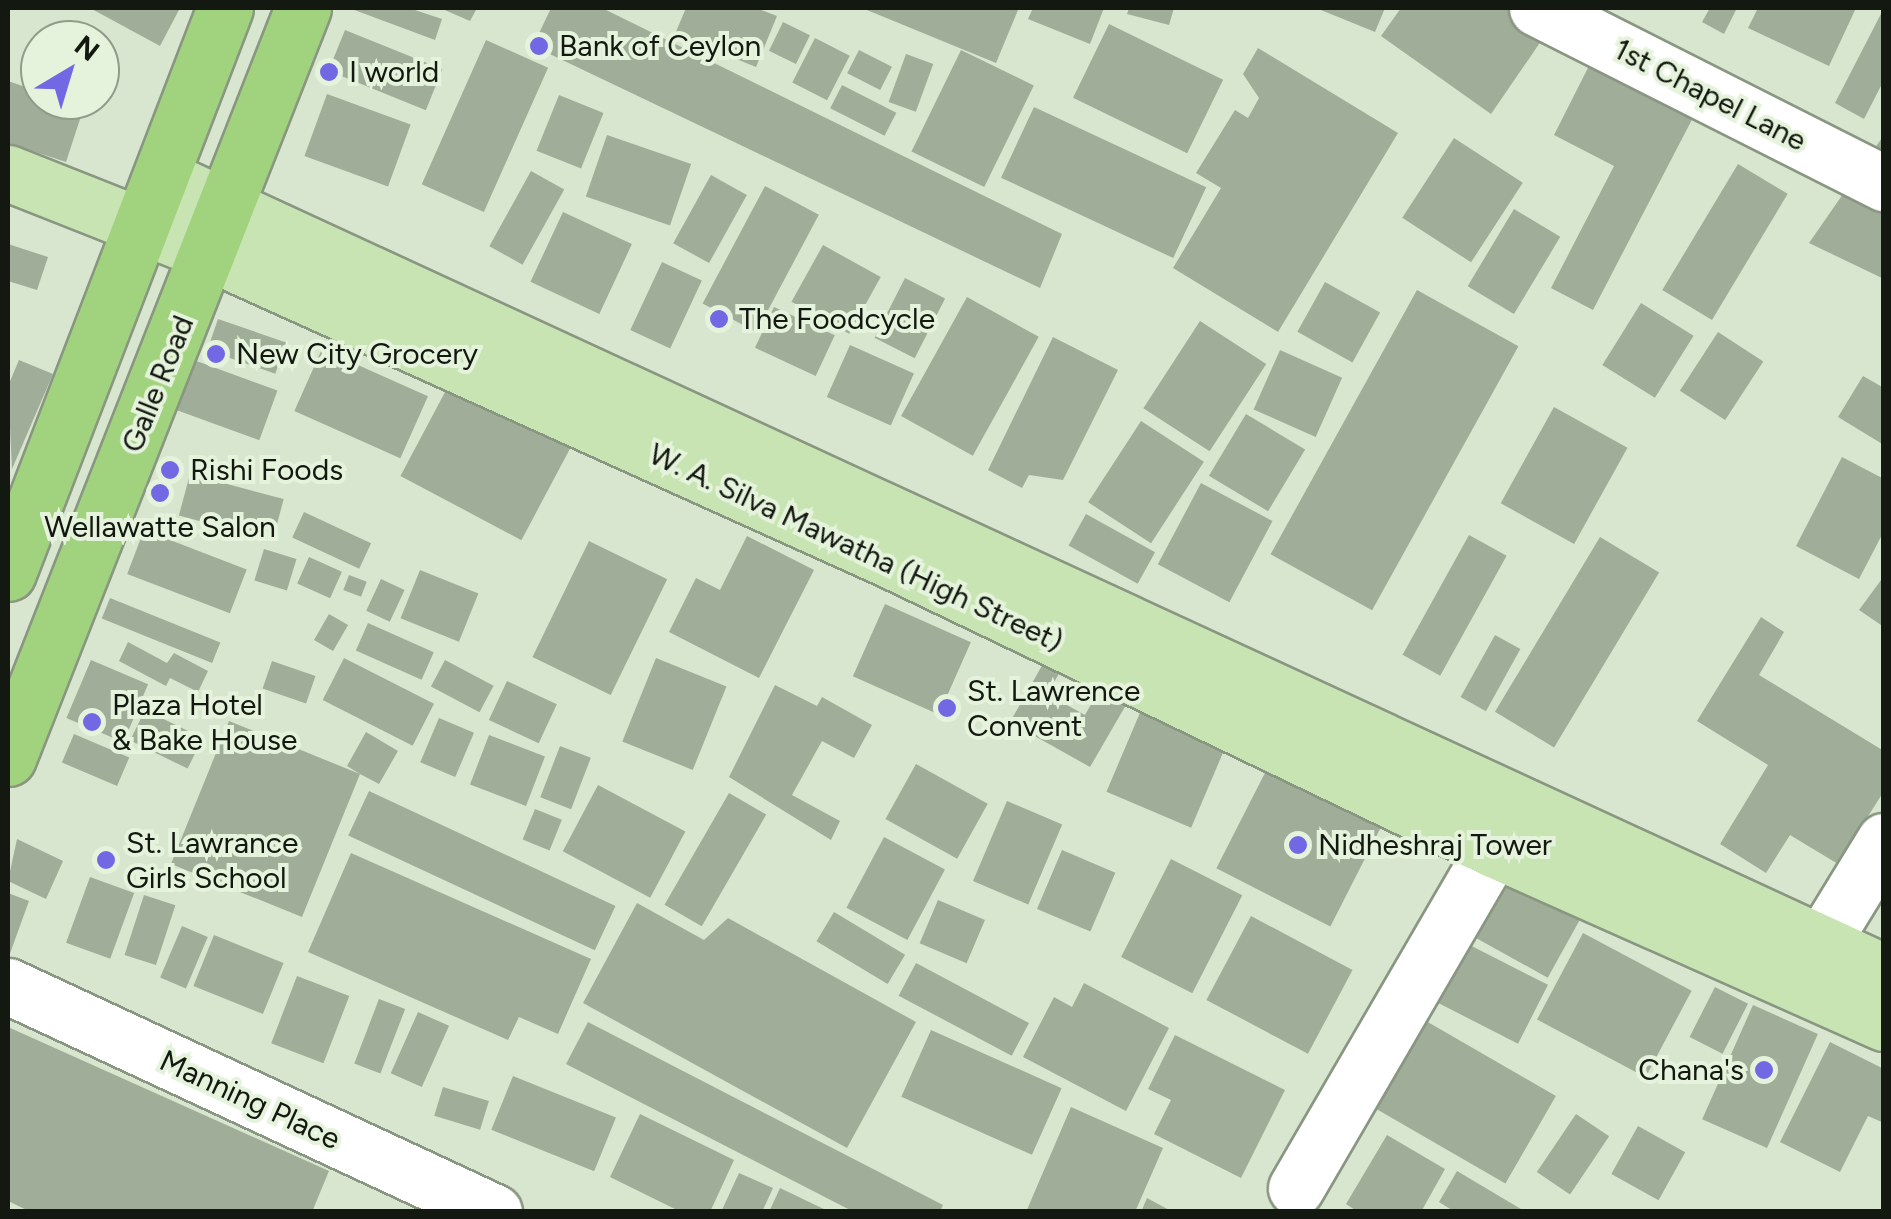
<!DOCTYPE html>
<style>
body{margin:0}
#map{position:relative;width:1891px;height:1219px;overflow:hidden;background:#d8e6cf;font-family:Figtree,sans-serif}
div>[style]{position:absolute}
.building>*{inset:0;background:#a0ad98;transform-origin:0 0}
.roads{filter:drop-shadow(2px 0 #899681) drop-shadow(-2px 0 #899681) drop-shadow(0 2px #899681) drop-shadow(0 -2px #899681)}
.minor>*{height:55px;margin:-27.5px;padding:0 27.5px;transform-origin:27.5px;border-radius:27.5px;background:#fff}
.major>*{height:55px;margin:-27.5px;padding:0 27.5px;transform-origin:27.5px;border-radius:27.5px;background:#c7e4b2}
.highway>*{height:55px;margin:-27.5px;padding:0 27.5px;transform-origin:27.5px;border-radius:27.5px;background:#a1d27e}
.dots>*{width:28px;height:28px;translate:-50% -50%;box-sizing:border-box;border:5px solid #e5f3dc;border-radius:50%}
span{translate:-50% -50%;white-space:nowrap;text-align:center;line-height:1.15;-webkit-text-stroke:8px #e5f3dc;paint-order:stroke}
.poi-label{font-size:30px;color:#131810}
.left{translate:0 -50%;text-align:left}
.right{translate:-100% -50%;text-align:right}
.street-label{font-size:30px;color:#131810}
.frame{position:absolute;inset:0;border:10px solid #131810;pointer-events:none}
.north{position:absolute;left:20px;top:20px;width:100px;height:100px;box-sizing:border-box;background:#e5f3dc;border:2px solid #919b8a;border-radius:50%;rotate:38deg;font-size:28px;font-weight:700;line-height:40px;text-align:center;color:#131810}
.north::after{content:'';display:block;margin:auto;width:35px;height:45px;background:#7368e3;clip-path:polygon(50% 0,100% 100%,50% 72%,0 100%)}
</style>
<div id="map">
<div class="building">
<i style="clip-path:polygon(90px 8px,180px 8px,160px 46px)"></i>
<i style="clip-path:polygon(349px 8px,409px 8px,442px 19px,435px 40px)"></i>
<i style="clip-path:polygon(440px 8px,477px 8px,470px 21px)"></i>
<i style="clip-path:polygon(551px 8px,602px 8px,1062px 234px,1040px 288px,533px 46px)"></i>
<i style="clip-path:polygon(686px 8px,756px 8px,777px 16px,756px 67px,675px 34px)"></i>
<i style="clip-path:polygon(862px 8px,1013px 8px,1018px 10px,996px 63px)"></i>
<i style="clip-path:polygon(1033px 8px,1104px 8px,1090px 44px,1028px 19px)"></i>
<i style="clip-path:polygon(1129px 8px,1174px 8px,1169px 25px,1127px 14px)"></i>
<i style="clip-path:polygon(1316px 8px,1385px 8px,1375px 32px)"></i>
<i style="clip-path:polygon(1401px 8px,1514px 8px,1548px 31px,1491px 114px,1381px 36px)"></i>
<i style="clip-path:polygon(1710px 8px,1737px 8px,1724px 34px,1702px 22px)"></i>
<i style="clip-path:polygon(1758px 8px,1856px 8px,1829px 66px,1748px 28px)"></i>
<i style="clip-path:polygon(1884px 8px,1884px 80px,1864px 119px,1835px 103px)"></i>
<i style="left:783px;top:22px;width:30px;height:32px;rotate:26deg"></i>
<i style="left:1109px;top:24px;width:127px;height:82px;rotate:26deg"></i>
<i style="left:345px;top:30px;width:105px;height:44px;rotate:22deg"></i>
<i style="left:815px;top:38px;width:39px;height:50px;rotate:27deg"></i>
<i style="left:486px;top:40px;width:68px;height:158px;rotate:24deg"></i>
<i style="clip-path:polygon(1258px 48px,1398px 133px,1278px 332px,1173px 268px,1221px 188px,1196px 173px,1235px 110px,1248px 118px,1259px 98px,1243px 74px)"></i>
<i style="left:859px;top:50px;width:37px;height:26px;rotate:27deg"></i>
<i style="left:961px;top:50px;width:81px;height:113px;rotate:26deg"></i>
<i style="left:906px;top:54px;width:29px;height:51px;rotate:20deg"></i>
<i style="clip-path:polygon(1595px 54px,1698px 108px,1593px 310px,1551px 288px,1614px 166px,1554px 135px)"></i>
<i style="clip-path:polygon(8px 81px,40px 92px,40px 100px,84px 107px,66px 162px,8px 143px)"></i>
<i style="left:842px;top:85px;width:61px;height:26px;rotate:27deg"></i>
<i style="left:327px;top:94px;width:89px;height:66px;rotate:20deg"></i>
<i style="left:559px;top:95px;width:48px;height:60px;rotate:22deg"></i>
<i style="left:1034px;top:107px;width:190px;height:78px;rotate:25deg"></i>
<i style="left:607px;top:135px;width:89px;height:65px;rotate:19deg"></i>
<i style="clip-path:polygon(1884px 135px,1884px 279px,1809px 243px)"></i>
<i style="left:1454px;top:138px;width:82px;height:95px;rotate:33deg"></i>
<i style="left:1738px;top:164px;width:58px;height:147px;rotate:31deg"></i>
<i style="left:531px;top:171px;width:38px;height:86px;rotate:29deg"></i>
<i style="left:711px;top:175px;width:41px;height:78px;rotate:29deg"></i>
<i style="left:765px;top:186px;width:61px;height:133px;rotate:28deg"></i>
<i style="left:1514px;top:209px;width:54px;height:90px;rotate:31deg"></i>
<i style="left:563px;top:212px;width:76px;height:77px;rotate:25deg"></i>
<i style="clip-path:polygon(8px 244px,48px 257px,37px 290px,8px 281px)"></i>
<i style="left:823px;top:245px;width:66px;height:65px;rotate:29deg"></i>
<i style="left:662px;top:262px;width:44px;height:75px;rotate:25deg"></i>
<i style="left:905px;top:278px;width:45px;height:67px;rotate:27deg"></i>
<i style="left:1325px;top:282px;width:63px;height:57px;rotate:29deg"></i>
<i style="left:1417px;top:290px;width:116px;height:302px;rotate:29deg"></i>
<i style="left:967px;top:297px;width:82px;height:136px;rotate:29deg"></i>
<i style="left:1641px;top:303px;width:62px;height:73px;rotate:32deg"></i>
<i style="left:774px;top:307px;width:67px;height:45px;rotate:25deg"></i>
<i style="left:218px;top:319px;width:72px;height:33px;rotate:19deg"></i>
<i style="left:1200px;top:321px;width:79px;height:104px;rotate:33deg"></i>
<i style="left:1718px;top:332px;width:54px;height:70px;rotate:33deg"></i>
<i style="clip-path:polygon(1053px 337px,1118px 370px,1063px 480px,1029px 475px,1022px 488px,988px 470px)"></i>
<i style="left:850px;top:345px;width:70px;height:57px;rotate:24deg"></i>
<i style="left:322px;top:349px;width:116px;height:68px;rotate:24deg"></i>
<i style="left:1280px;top:350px;width:68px;height:65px;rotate:24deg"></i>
<i style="left:191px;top:359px;width:92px;height:53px;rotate:20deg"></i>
<i style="clip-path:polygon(19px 360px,53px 374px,12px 469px,8px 386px)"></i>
<i style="clip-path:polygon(1863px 376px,1884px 388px,1884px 445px,1838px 417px)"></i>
<i style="left:453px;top:377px;width:137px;height:112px;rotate:28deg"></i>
<i style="left:1554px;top:407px;width:84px;height:110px;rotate:29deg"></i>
<i style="left:1246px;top:414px;width:69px;height:72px;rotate:31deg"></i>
<i style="left:1141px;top:421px;width:75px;height:97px;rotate:33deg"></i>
<i style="clip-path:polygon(1842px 457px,1884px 479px,1884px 531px,1859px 579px,1796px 546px)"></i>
<i style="left:190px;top:474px;width:97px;height:43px;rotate:15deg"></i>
<i style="left:1201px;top:483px;width:81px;height:92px;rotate:28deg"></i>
<i style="left:304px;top:512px;width:74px;height:28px;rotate:25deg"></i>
<i style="left:1086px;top:514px;width:79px;height:36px;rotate:29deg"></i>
<i style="left:144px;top:530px;width:110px;height:47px;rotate:21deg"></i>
<i style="left:1469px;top:535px;width:43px;height:137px;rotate:29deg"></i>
<i style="clip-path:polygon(747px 536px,814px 570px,759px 678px,669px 632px,696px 578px,720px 590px)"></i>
<i style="left:1600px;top:537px;width:69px;height:204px;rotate:31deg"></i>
<i style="left:589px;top:541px;width:87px;height:129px;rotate:26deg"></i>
<i style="left:264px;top:549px;width:34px;height:33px;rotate:17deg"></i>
<i style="left:309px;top:557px;width:36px;height:29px;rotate:24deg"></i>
<i style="left:420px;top:570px;width:63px;height:52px;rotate:22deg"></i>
<i style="left:349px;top:575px;width:19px;height:16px;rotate:21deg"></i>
<i style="clip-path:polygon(1884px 576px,1884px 627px,1859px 610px)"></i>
<i style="left:381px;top:579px;width:26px;height:35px;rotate:25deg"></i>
<i style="left:110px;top:598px;width:119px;height:22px;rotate:22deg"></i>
<i style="left:885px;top:604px;width:94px;height:79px;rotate:24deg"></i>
<i style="left:329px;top:614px;width:22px;height:30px;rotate:30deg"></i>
<i style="clip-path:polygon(1761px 617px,1784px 632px,1759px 675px,1884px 751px,1884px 791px,1838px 864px,1790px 835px,1766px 873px,1720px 844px,1768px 765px,1697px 721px)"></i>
<i style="left:368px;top:623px;width:72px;height:30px;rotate:24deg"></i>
<i style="left:1495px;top:635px;width:29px;height:71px;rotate:29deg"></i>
<i style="clip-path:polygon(128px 642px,167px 663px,174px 653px,208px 671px,198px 692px,170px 678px,166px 686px,119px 661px)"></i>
<i style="left:344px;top:658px;width:101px;height:47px;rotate:27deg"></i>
<i style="left:656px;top:658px;width:76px;height:90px;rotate:22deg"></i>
<i style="left:91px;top:660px;width:62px;height:63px;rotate:23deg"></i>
<i style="left:445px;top:660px;width:55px;height:30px;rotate:28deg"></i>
<i style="left:272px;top:661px;width:46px;height:29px;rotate:19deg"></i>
<i style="clip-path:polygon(1044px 662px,1060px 672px,1047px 694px,1085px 715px,1099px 690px,1126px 705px,1090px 767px,1010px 722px)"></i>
<i style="left:507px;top:681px;width:55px;height:43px;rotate:25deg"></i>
<i style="clip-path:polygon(775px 685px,817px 706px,822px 697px,872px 725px,854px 758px,822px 741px,792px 795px,840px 821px,831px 840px,729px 777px)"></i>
<i style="left:1142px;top:708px;width:92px;height:91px;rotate:23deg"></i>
<i style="left:145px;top:710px;width:64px;height:34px;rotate:26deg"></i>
<i style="left:439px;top:718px;width:38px;height:48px;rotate:23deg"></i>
<i style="clip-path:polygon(229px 721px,360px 774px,347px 766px,366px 732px,398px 751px,379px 784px,360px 774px,302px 917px,171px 864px)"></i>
<i style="left:74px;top:734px;width:60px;height:31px;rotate:23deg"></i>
<i style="left:489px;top:735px;width:60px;height:53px;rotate:21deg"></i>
<i style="left:560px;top:746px;width:33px;height:55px;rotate:21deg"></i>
<i style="left:916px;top:764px;width:82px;height:63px;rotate:29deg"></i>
<i style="left:1269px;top:765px;width:128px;height:116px;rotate:27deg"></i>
<i style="left:598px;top:785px;width:99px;height:75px;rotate:28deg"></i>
<i style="left:369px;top:791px;width:272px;height:49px;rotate:25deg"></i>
<i style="left:729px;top:793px;width:43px;height:129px;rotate:30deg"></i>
<i style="left:1007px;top:801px;width:60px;height:87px;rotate:23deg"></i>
<i style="left:535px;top:809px;width:29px;height:33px;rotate:22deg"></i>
<i style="left:884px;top:837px;width:69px;height:80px;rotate:28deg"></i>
<i style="clip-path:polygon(17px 839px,63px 861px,46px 899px,8px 881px)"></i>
<i style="left:1062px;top:850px;width:58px;height:64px;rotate:23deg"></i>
<i style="clip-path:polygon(351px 853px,591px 959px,558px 1034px,519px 1017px,508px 1040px,308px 952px)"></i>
<i style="left:1171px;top:859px;width:80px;height:110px;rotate:27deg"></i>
<i style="left:1497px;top:865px;width:99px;height:74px;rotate:29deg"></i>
<i style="left:90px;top:877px;width:47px;height:70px;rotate:20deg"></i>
<i style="clip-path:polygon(8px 893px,29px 901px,8px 959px)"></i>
<i style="left:144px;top:895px;width:33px;height:63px;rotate:18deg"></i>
<i style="left:938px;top:900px;width:51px;height:47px;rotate:23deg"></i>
<i style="clip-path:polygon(637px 903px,704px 940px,728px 918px,916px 1022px,847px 1148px,583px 1003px)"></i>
<i style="left:834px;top:912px;width:83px;height:34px;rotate:31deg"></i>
<i style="left:1251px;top:916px;width:115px;height:95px;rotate:28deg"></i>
<i style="left:182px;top:926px;width:28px;height:56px;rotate:23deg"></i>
<i style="left:1583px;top:933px;width:123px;height:98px;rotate:28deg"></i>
<i style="left:214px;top:935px;width:75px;height:55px;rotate:22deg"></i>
<i style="left:1458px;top:939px;width:101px;height:66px;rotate:27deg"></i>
<i style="left:916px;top:963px;width:128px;height:37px;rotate:28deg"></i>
<i style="left:297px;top:976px;width:56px;height:72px;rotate:21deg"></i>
<i style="clip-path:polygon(1084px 983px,1169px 1028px,1126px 1111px,1023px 1057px,1054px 997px,1072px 1007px)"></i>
<i style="left:1715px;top:987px;width:37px;height:56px;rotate:27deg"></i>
<i style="left:379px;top:999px;width:28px;height:69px;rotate:21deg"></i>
<i style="left:1753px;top:1005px;width:71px;height:125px;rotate:24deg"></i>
<i style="left:418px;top:1012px;width:34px;height:67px;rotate:24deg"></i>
<i style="left:1426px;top:1021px;width:150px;height:101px;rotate:30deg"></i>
<i style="clip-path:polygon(588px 1022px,943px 1205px,940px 1212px,854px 1212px,566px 1064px)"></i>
<i style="clip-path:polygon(8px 1027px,329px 1171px,312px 1212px,31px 1212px,8px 1201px)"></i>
<i style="left:931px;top:1030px;width:143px;height:73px;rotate:24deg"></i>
<i style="clip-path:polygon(1175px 1035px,1285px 1090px,1241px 1178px,1154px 1134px,1171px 1100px,1148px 1089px)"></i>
<i style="clip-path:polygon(1830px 1042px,1884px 1069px,1884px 1123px,1868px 1116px,1840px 1172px,1780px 1142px)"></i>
<i style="left:513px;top:1076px;width:111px;height:58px;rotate:22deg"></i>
<i style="left:443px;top:1087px;width:48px;height:30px;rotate:17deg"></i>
<i style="clip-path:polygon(1071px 1107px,1163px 1148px,1135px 1212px,1026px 1212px)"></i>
<i style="clip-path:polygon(640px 1114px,734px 1160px,710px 1212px,681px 1212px,610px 1177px)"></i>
<i style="left:1576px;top:1114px;width:40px;height:70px;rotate:34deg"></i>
<i style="left:1638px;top:1126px;width:54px;height:55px;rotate:29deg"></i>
<i style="clip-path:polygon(1387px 1135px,1445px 1169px,1421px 1212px,1358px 1212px,1346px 1204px)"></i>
<i style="clip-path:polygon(1457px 1171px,1526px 1212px,1455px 1212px,1439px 1202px)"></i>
<i style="clip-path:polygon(739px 1173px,773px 1188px,762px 1212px,721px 1212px)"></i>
<i style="clip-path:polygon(780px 1188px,830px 1212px,769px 1212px)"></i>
<i style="clip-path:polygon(1147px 1198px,1173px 1212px,1141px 1212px)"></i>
</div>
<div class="roads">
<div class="minor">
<i style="left:1537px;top:8px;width:389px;rotate:26.8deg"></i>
<i style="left:1821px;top:944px;width:121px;rotate:-58.5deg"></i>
<i style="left:8px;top:986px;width:536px;rotate:24.94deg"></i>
<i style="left:1296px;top:1188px;width:392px;rotate:-59.8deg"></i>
</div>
<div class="major">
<i style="left:8px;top:173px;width:215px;rotate:21.6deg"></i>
<i style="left:208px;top:252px;width:746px;rotate:24.3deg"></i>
<i style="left:888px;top:559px;width:671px;rotate:25.61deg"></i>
<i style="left:1493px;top:849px;width:428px;rotate:24deg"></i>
<i style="left:161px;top:177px;width:1898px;rotate:24.77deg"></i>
</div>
<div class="highway">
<i style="left:8px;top:573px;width:605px;rotate:-68.99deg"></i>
<i style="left:8px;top:758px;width:806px;rotate:-68.53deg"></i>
</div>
</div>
<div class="dots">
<i style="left:539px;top:46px;background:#7368e3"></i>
<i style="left:329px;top:72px;background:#7368e3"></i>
<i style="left:719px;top:319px;background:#7368e3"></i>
<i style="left:216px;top:354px;background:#7368e3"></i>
<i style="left:170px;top:470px;background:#7368e3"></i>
<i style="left:160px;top:493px;background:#7368e3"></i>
<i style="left:947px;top:708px;background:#7368e3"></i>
<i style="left:92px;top:722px;background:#7368e3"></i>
<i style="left:1298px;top:845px;background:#7368e3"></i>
<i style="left:106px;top:860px;background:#7368e3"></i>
<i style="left:1764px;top:1070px;background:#7368e3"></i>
</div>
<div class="poi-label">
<span class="left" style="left:559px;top:46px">Bank of Ceylon</span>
<span class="left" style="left:349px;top:72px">I world</span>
<span class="left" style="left:739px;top:319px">The Foodcycle</span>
<span class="left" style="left:236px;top:354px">New City Grocery</span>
<span class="left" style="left:190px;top:470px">Rishi Foods</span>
<span style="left:160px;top:527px">Wellawatte Salon</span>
<span class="left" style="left:967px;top:708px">St. Lawrence<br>Convent</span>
<span class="left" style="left:112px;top:722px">Plaza Hotel<br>&amp; Bake House</span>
<span class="left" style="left:126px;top:860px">St. Lawrance<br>Girls School</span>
<span class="left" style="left:1318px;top:845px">Nidheshraj Tower</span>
<span class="right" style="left:1744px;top:1070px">Chana's</span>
</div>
<div class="street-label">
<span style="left:1710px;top:95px;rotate:27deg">1st Chapel Lane</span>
<span style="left:158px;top:384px;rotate:-68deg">Galle Road</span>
<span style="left:856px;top:548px;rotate:25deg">W. A. Silva Mawatha (High Street)</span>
<span style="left:250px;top:1100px;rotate:25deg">Manning Place</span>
</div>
<div class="frame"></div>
<div class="north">N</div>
</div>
